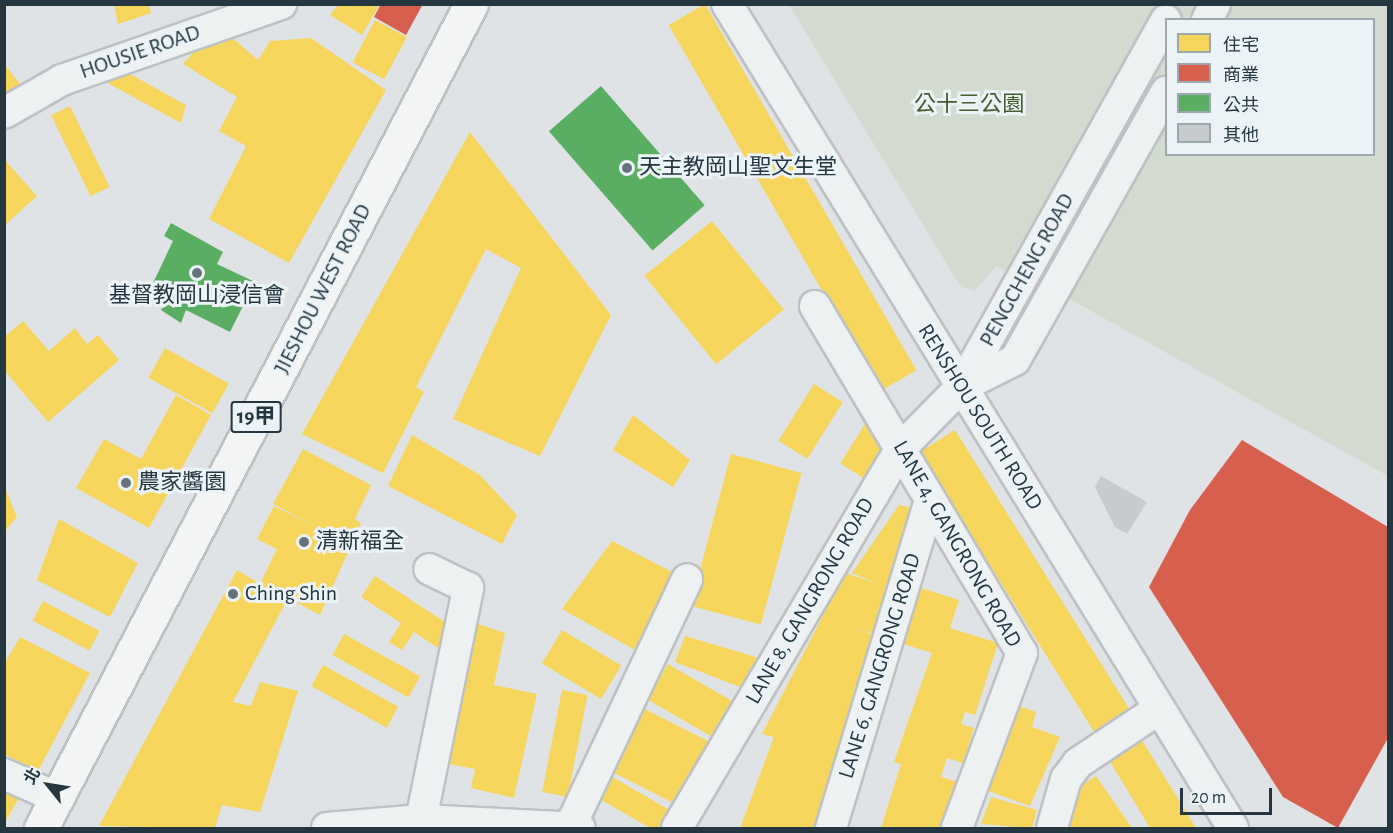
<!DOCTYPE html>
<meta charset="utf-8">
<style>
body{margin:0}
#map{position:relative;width:1393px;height:833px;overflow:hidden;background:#dfe3e5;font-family:"Alegreya Sans","Noto Sans TC",sans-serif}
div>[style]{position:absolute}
.green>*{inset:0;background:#d3dacf}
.homes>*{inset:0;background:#f6d55c;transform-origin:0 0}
.shops>*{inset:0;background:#d6604d}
.public>*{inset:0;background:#5aae61;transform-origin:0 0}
.building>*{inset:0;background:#c7cbcd}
.roads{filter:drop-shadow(2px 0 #bdc1c3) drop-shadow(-2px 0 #bdc1c3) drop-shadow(0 2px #bdc1c3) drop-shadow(0 -2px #bdc1c3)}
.minor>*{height:30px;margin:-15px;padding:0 15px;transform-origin:15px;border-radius:15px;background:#eef1f2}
.major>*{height:33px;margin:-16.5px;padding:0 16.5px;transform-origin:16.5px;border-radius:16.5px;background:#f3f5f5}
.dots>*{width:16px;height:16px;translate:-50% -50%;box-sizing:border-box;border:3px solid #ecf3f6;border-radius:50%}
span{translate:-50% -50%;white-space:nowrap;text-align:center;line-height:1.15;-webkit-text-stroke:6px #ecf3f6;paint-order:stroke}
.shield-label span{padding:2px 4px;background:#ecf3f6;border:2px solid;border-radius:4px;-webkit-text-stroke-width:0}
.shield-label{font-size:21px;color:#243740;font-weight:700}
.street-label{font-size:22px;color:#243740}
.park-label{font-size:22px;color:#465d30}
.poi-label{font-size:22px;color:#243740}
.left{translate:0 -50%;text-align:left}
.frame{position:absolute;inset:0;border:6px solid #243740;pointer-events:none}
.legend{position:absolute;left:1165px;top:18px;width:210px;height:138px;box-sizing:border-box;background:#ecf3f6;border:2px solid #9ca8ad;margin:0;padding:8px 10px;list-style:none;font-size:18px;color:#243740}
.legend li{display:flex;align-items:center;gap:12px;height:30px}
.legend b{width:30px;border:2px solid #9ca8ad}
.north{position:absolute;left:18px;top:755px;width:60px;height:60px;-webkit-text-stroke:4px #ecf3f6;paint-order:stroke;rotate:300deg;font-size:16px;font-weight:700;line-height:24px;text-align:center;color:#243740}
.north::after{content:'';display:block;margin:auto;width:21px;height:27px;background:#243740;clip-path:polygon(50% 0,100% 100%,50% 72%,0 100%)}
.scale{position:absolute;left:1180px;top:788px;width:92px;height:27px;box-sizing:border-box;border:3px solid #243740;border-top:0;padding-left:8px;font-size:18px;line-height:21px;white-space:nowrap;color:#243740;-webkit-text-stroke:4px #ecf3f6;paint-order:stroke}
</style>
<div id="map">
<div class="green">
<i style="clip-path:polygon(evenodd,789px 5px,1388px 5px,1388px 476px,1075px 302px,996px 266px,975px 291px,961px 287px,789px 5px,1166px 20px,1374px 20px,1374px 154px,1166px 154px,1166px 20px)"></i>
</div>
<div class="homes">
<i style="clip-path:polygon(114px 4px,149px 4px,151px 13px,118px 24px)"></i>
<i style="clip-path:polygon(339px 4px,380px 4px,362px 35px,330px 15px)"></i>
<i style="left:705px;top:4px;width:423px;height:42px;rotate:60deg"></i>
<i style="left:375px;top:20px;width:36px;height:48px;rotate:28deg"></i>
<i style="clip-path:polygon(230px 36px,258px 60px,270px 41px,311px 38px,386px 90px,289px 263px,209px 219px,246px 146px,219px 131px,237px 97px,183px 64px,199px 46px)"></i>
<i style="clip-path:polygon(4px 64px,22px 86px,4px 97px)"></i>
<i style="clip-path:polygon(123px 70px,186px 105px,181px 123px,104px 81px)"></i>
<i style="left:70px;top:106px;width:90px;height:21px;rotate:64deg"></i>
<i style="clip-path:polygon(470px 132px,611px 315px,540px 456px,453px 419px,521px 268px,486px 249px,416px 387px,424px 392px,383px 473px,302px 434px)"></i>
<i style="clip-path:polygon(4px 159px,37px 196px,4px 226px)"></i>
<i style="left:712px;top:221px;width:114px;height:87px;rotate:51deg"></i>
<i style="clip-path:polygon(23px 321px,49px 351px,75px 328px,87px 344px,98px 335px,119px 360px,48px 422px,4px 370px,4px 337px)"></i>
<i style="left:165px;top:348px;width:73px;height:34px;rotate:29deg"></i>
<i style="left:814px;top:384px;width:34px;height:67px;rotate:32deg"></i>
<i style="clip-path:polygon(176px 395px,211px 415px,149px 528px,76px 488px,104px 439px,141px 459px)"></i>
<i style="clip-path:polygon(633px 415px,690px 460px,673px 487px,613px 450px)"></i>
<i style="left:870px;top:416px;width:32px;height:56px;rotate:32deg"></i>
<i style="left:955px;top:430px;width:329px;height:42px;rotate:58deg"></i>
<i style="clip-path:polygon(412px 435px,480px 475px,517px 515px,502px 544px,388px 486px)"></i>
<i style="clip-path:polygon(303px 449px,371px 485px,355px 519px,361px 523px,320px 615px,288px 598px,233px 702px,251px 706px,260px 682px,298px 691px,260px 812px,222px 805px,215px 828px,99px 826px,237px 570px,260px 584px,277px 549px,257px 539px,274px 506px,322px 530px,273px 504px)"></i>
<i style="left:731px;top:454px;width:73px;height:157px;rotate:15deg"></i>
<i style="clip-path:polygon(5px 488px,17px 517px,5px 531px)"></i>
<i style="clip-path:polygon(899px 505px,917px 509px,879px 635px,854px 628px,881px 637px,820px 828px,740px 828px,774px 737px,762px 734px,845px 573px,879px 584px,852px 573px)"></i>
<i style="clip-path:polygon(59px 519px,138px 563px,110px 617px,37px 580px)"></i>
<i style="clip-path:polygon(612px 541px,678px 575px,635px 650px,562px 609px)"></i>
<i style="clip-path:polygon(375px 576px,452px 627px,438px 648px,414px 632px,402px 650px,389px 642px,401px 623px,361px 597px)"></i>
<i style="clip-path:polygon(921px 588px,959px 600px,950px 628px,998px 643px,975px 715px,965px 712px,961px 724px,974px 728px,963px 763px,947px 758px,941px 777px,958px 782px,944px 828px,881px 828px,901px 764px,894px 762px,932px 653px,903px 644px)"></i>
<i style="left:43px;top:601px;width:64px;height:22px;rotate:28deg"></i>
<i style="clip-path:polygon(478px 624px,505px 633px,494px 685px,537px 694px,514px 798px,471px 788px,475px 769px,444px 763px)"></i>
<i style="left:562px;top:630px;width:69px;height:39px;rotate:31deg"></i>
<i style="left:344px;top:634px;width:87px;height:24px;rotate:29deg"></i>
<i style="clip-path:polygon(685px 636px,759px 658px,743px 688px,675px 662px)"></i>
<i style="clip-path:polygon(20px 637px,90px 673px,38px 771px,4px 754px,4px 664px)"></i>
<i style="left:668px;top:664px;width:75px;height:41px;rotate:30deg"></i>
<i style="left:323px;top:665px;width:86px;height:24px;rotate:29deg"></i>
<i style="left:562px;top:690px;width:26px;height:104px;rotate:11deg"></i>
<i style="clip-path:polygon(1012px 704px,1036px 712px,1032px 727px,1060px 737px,1030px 806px,983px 789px)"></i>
<i style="left:643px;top:708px;width:74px;height:71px;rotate:27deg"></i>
<i style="clip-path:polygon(1140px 737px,1196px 828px,1150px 828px,1108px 758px)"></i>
<i style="clip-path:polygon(604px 772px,671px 811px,661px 828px,650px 828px,591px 794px)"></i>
<i style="clip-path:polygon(1096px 776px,1132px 828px,1064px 828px,1082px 785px)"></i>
<i style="clip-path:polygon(4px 790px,19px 798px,4px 824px)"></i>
<i style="clip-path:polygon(991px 797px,1037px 810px,1032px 828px,981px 824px)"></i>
</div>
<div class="shops">
<i style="clip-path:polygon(381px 4px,423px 4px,406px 35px,374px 17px)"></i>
<i style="clip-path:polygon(1242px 440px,1388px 527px,1388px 738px,1338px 828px,1283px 797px,1149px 587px,1190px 510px)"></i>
</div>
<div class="public">
<i style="left:601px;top:86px;width:158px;height:69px;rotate:49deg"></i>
<i style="clip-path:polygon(171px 223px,223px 252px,217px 264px,255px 282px,230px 332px,186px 310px,181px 323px,161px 310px,170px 291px,153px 283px,173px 241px,164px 236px)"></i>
</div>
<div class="building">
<i style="clip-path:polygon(1101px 476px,1147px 502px,1127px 534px,1115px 527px,1095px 487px)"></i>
</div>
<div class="roads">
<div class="minor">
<i style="left:727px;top:4px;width:967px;rotate:58.45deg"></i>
<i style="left:1207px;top:20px;width:18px;rotate:-63deg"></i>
<i style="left:4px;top:113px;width:67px;rotate:-29.6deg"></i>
<i style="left:62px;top:80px;width:232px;rotate:-19.1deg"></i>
<i style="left:815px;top:306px;width:404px;rotate:59.2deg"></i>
<i style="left:1022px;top:653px;width:187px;rotate:110.4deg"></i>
<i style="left:961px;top:387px;width:60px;rotate:-26.6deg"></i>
<i style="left:1015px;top:360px;width:308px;rotate:-60.6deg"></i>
<i style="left:4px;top:774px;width:59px;rotate:24deg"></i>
<i style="left:421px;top:820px;width:237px;rotate:-78.5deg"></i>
<i style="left:468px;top:588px;width:43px;rotate:-154deg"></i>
<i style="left:570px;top:827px;width:274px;rotate:-64.7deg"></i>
<i style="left:327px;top:828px;width:94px;rotate:-4.9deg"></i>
<i style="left:421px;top:820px;width:159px;rotate:2.9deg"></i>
<i style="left:677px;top:828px;width:441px;rotate:-59.5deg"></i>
<i style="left:901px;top:448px;width:86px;rotate:-45.5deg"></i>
<i style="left:961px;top:387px;width:420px;rotate:-60.8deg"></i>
<i style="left:831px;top:828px;width:339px;rotate:-73.2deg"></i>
<i style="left:1052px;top:828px;width:51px;rotate:-74.1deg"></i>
<i style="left:1066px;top:779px;width:20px;rotate:-53deg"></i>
<i style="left:1078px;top:763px;width:97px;rotate:-33.7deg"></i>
</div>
<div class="major">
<i style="left:41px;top:828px;width:929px;rotate:-62.44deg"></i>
</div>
</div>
<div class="dots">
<i style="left:627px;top:168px;background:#65737a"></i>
<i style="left:197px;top:273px;background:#65737a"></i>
<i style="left:126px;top:483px;background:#65737a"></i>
<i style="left:304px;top:542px;background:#65737a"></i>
<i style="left:233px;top:594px;background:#65737a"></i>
</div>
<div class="shield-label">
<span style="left:256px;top:417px">19甲</span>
</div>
<div class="street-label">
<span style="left:140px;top:52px;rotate:-19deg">HOUSIE ROAD</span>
<span style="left:1027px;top:270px;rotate:-61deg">PENGCHENG ROAD</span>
<span style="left:323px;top:289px;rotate:-63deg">JIESHOU WEST ROAD</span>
<span style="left:980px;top:417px;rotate:58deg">RENSHOU SOUTH ROAD</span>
<span style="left:957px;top:544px;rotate:60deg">LANE 4, GANGRONG ROAD</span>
<span style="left:810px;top:601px;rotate:-60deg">LANE 8, GANGRONG ROAD</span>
<span style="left:880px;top:666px;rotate:-73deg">LANE 6, GANGRONG ROAD</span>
</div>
<div class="park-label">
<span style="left:969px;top:105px">公十三公園</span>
</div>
<div class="poi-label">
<span class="left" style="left:639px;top:168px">天主教岡山聖文生堂</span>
<span style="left:197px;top:296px">基督教岡山浸信會</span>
<span class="left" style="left:138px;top:483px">農家醬園</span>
<span class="left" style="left:316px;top:542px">清新福全</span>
<span class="left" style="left:245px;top:594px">Ching Shin</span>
</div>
<div class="frame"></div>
<ul class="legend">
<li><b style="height:16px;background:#f6d55c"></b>住宅</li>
<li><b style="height:16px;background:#d6604d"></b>商業</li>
<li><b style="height:16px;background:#5aae61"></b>公共</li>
<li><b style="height:16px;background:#c7cbcd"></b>其他</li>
</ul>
<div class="north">北</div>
<div class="scale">20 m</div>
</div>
